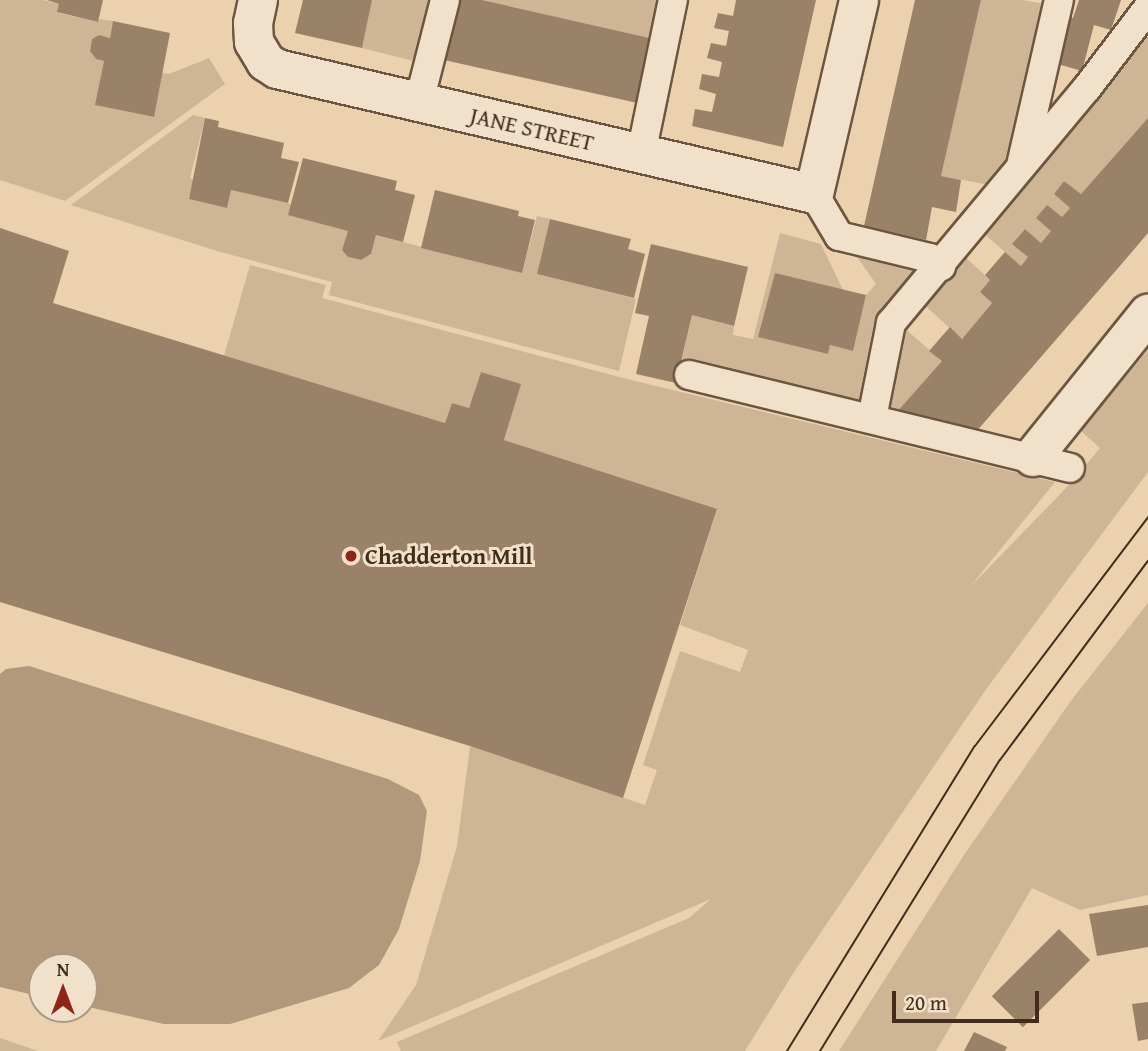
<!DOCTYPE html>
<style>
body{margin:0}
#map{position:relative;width:1148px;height:1051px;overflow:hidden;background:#ebd1ad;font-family:"Gentium Book Plus",serif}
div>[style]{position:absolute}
.green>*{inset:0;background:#ceb595}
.water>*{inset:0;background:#b2997c}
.building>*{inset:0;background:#9a8268;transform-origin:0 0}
.roads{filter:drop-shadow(2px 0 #6c5641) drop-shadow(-2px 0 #6c5641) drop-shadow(0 2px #6c5641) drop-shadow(0 -2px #6c5641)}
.lane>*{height:28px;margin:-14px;padding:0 14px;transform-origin:14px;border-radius:14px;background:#f2e1ca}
.street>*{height:38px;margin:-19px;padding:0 19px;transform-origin:19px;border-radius:19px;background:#f2e1ca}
.tram>*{height:2px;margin:-1px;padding:0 1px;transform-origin:1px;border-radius:1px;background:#422d1d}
.dots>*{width:19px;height:19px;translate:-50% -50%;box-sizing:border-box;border:4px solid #f2e1ca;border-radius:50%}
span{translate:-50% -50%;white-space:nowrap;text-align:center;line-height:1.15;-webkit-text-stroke:6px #f2e1ca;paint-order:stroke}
.street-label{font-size:23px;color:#422d1d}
.poi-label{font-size:23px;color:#422d1d;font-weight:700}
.left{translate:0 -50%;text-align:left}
.north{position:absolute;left:28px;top:953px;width:70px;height:70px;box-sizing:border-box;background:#f2e1ca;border:2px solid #ac9985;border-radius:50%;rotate:0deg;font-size:19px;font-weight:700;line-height:28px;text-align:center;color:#422d1d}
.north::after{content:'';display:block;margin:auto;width:24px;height:32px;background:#8f2418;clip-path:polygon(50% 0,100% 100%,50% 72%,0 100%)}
.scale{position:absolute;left:892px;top:991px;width:147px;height:32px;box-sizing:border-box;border:4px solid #422d1d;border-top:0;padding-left:9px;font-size:21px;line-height:24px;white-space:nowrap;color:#422d1d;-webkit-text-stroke:5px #f2e1ca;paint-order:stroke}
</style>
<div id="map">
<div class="green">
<i style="clip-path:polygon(0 0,43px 0,59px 4px,58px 13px,98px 22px,99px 19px,113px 21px,110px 38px,99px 35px,92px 39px,90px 51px,96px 59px,104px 61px,96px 105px,153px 117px,162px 73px,169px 74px,209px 58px,225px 84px,65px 201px,0 180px)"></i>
<i style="clip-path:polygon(372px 0,431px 0,418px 62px,362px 48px)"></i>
<i style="clip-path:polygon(482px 0,663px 0,654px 39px)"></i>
<i style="clip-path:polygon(981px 0,1023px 0,1044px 4px,1011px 157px,990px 185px,941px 176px)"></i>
<i style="clip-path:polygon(1148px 36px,1148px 118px,1081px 194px,1064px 181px,1054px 194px,1070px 208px,1041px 243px,1025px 229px,1013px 243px,1028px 257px,1021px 266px,981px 231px)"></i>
<i style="clip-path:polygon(193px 115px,205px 118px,190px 178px,194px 180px,189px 199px,227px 208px,231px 190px,288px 203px,348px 231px,342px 250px,348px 257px,361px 260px,371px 254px,376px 235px,522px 273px,537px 216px,550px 219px,537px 274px,636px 299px,619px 371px,329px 295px,332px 282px,217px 251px,71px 205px)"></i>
<i style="clip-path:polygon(780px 233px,821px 244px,843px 290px,758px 337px,828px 354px,830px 345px,853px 351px,866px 295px,876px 284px,853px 251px,924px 267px,861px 404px,682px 359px,692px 315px,734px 326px,733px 335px,753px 339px)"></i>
<i style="clip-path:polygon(962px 254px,990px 280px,980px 292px,992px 303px,962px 339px,921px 302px)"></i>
<i style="clip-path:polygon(250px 265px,326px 285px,322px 298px,627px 379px,1055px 482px,970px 587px,1070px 484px,1100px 448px,1080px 430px,1148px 350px,1148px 472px,987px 688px,794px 972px,745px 1051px,401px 1051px,397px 1042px,689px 918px,711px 899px,378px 1041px,416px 985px,457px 846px,470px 746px,645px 805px,657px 770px,643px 765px,680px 651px,740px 672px,748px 650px,680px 625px,717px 510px,504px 440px,520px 384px,481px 372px,469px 408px,452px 403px,445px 423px,224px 356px)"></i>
<i style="clip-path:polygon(901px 325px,942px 361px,895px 414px,884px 406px)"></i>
<i style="clip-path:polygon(1148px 603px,1148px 895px,1080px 910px,1032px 888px,936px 1051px,839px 1051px,964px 855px,1070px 702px)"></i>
<i style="clip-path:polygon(0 1038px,38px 1051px,0 1051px)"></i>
</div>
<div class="water">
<i style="clip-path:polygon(29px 666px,388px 779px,419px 795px,427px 811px,420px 861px,399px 929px,379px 965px,349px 988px,230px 1024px,164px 1024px,84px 1006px,84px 967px,42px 967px,42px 997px,0 987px,0 674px,6px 669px)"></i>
</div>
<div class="building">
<i style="clip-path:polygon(47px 0,103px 0,98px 22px,57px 12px,59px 4px)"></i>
<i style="clip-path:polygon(303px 0,372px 0,362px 48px,295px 33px)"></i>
<i style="clip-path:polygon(457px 0,482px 0,654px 39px,642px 104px,444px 60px)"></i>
<i style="clip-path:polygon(736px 0,816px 0,783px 147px,692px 126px,695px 109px,712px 112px,716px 94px,699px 89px,702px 74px,719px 77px,722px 62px,707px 58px,711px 43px,726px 46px,729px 31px,714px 28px,718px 13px,733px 16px)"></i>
<i style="clip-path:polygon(915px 0,981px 0,941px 176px,961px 180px,956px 212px,932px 207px,926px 240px,864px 226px)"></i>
<i style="clip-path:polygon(1079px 0,1121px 0,1111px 30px,1094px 25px,1082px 71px,1054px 63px,1065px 17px,1073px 18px)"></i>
<i style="clip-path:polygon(113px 21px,170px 33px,154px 117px,95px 105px,104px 61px,96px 59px,90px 51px,92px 39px,99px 35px,110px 38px)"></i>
<i style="clip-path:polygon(205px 118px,219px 121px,218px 127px,284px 143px,281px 158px,299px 162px,288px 203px,231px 190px,227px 208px,189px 199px)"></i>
<i style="clip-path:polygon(1148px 118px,1148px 233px,1119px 267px,975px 433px,895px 414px,942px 361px,929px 351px,950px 327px,962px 339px,992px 303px,980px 292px,990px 280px,985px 275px,1005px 252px,1021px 266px,1028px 257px,1012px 244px,1025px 229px,1041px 243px,1051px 231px,1036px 218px,1047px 205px,1062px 217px,1070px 208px,1054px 194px,1064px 181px,1081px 194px)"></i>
<i style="clip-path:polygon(303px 158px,397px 181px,395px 190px,415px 195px,403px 242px,376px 235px,371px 254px,361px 260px,348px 257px,342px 250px,348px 231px,288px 215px)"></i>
<i style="clip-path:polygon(435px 190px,519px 211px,518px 216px,535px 220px,522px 273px,421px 248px)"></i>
<i style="clip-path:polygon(550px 219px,631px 239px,628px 249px,645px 254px,634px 298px,537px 274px)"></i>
<i style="clip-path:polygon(0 228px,69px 251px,53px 303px,445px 423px,452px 403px,469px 408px,481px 372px,521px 384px,504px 440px,717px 509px,623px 798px,470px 746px,0 602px)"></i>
<i style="clip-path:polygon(651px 244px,748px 267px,734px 326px,692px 315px,676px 383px,636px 374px,649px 316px,635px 313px)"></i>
<i style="clip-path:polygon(775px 273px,866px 295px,853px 351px,830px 345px,828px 354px,758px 337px)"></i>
<i style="clip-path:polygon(1148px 905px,1148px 947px,1097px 956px,1089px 914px)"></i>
<i style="left:1059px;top:929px;width:44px;height:95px;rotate:45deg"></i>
<i style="clip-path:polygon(1148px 1002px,1148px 1039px,1138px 1041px,1132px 1004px)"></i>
<i style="clip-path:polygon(974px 1032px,1007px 1047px,1005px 1051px,964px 1051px)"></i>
</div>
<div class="roads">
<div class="lane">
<i style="left:419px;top:102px;width:105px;rotate:-75.7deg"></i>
<i style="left:641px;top:154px;width:157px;rotate:-78.3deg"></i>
<i style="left:1022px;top:161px;width:165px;rotate:-77.1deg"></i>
<i style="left:814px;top:194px;width:49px;rotate:59.2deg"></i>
<i style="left:839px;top:236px;width:94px;rotate:13.6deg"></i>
<i style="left:930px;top:258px;width:14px;rotate:36deg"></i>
<i style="left:689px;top:375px;width:392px;rotate:13.7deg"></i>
<i style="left:872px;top:418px;width:97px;rotate:-78.7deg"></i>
<i style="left:891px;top:323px;width:306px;rotate:-50.2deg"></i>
<i style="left:1087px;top:88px;width:101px;rotate:-52.7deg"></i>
</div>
<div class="street">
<i style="left:258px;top:0;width:24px;rotate:102deg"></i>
<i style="left:253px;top:23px;width:19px;rotate:87deg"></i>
<i style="left:254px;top:42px;width:23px;rotate:59deg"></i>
<i style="left:266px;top:62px;width:13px;rotate:32deg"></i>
<i style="left:277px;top:69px;width:551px;rotate:13.1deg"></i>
<i style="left:814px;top:194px;width:199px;rotate:-76.9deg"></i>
<i style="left:1033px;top:457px;width:184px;rotate:-51.2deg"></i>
</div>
</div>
<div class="tram">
<i style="left:787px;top:1051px;width:358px;rotate:-58.4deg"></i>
<i style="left:975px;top:746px;width:287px;rotate:-52.9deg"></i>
<i style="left:820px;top:1051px;width:342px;rotate:-58.3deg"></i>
<i style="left:1000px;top:760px;width:248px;rotate:-53.4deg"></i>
</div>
<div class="dots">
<i style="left:351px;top:556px;background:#8f2418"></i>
</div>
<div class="street-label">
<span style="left:532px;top:129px;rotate:13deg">JANE STREET</span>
</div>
<div class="poi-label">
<span class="left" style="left:365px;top:556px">Chadderton Mill</span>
</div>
<div class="north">N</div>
<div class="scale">20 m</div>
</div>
